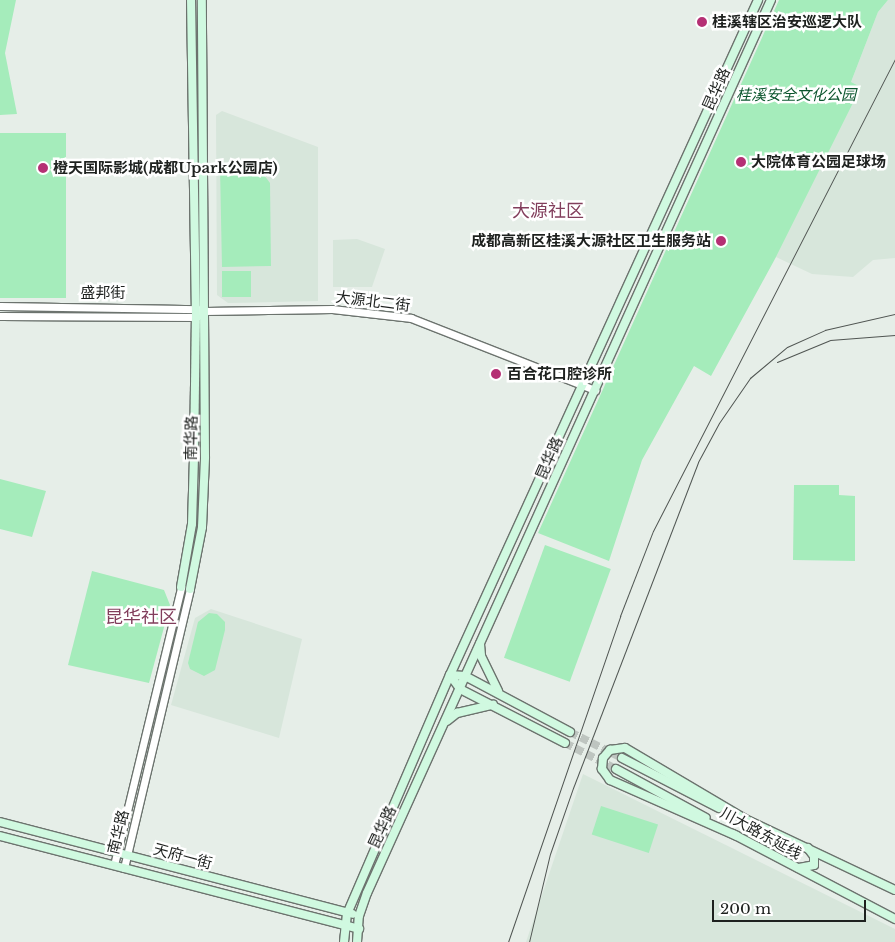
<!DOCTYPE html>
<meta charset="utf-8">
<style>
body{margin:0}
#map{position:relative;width:895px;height:942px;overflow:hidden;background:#e6eee8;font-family:"Libre Baskerville","Noto Sans SC",serif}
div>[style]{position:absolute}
.built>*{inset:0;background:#d7e6db}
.green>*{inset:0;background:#a5ecbb;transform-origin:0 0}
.secondary-tunnel>*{height:8px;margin-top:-4px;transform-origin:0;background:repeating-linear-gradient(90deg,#bec5c0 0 8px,transparent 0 12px)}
.roads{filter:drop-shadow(1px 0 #6c736e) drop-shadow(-1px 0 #6c736e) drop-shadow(0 1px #6c736e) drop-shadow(0 -1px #6c736e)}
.tertiary>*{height:7px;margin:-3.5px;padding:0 3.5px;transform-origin:3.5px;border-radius:3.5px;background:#fff}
.secondary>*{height:8px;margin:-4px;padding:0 4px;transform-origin:4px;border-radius:4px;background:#d0f9e0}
.rail>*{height:1px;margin:-0.5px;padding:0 0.5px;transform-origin:0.5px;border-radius:0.5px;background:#505552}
.dots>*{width:14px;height:14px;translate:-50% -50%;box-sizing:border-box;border:2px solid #fff;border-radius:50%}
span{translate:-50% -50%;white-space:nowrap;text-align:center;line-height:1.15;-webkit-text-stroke:5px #fff;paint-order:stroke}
.poi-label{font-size:15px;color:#1e211f;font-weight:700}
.left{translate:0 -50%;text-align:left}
.right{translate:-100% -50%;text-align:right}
.street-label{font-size:15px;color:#1e211f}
.park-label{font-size:15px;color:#0b552e;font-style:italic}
.quarter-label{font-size:18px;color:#823e5c}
.scale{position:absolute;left:712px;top:900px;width:154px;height:22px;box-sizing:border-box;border:2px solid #1e211f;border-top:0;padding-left:6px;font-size:15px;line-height:18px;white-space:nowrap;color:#1e211f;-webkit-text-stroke:4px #fff;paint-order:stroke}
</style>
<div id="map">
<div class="built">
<i style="clip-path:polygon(888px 0,895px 0,895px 258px,873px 260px,853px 277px,812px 274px,776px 257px,861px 87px,851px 82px,878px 12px)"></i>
<i style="clip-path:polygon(222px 111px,318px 147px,318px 301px,228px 303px,217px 295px,216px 115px)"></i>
<i style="clip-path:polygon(357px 239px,385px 249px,372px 287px,333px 287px,333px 240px)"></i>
<i style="clip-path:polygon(211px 609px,302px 639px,279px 738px,171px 705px,195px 618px)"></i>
<i style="clip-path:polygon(583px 774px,895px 929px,895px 942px,526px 942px)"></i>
</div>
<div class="green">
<i style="clip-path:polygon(0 0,16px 0,5px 53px,17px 114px,0 115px)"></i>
<i style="clip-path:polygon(779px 0,888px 0,878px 12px,851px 82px,861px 87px,776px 257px,711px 376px,694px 366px,642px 460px,609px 561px,538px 533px)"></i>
<i style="left:0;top:133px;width:66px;height:165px"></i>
<i style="clip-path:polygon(220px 167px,258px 167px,270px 183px,271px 266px,222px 267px)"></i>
<i style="left:222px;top:271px;width:29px;height:26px"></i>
<i style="clip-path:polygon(0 479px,46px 491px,32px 537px,0 529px)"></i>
<i style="clip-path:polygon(794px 485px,839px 485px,839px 495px,855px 496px,855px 561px,793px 560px)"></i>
<i style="left:545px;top:545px;width:70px;height:120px;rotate:20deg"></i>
<i style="clip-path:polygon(92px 571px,164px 590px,170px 605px,149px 683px,68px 665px)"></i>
<i style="clip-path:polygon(209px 613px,217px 614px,225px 622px,225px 630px,215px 670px,204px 676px,190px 669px,188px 663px,198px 622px)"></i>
<i style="left:601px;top:806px;width:60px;height:30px;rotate:18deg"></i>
</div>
<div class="secondary-tunnel">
<i style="left:570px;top:732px;width:58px;rotate:26.6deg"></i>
<i style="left:565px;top:743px;width:57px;rotate:27deg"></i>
</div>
<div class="roads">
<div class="tertiary">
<i style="left:0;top:306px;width:200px;rotate:0.9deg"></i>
<i style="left:0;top:316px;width:196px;rotate:0.3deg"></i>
<i style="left:196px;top:317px;width:11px;rotate:-34deg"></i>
<i style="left:205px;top:311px;width:127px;rotate:-0.9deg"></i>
<i style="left:332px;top:309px;width:80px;rotate:6.5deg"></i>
<i style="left:411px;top:318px;width:198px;rotate:21.4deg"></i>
<i style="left:114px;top:865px;width:286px;rotate:-76.4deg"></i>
<i style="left:124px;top:868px;width:287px;rotate:-76.7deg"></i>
</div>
<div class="secondary">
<i style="left:181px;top:587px;width:64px;rotate:-80.1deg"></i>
<i style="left:192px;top:524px;width:68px;rotate:-88.3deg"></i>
<i style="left:194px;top:456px;width:139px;rotate:-89.2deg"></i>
<i style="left:196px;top:317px;width:317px;rotate:-90.9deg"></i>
<i style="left:190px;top:589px;width:63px;rotate:-79deg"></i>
<i style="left:202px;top:527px;width:70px;rotate:-87.5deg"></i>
<i style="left:205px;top:457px;width:457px;rotate:-90.4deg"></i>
<i style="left:480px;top:644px;width:12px;rotate:85deg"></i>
<i style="left:481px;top:656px;width:39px;rotate:64deg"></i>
<i style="left:450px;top:675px;width:17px;rotate:54deg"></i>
<i style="left:460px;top:689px;width:118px;rotate:27.2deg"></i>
<i style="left:450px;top:675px;width:15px;rotate:4deg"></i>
<i style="left:465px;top:676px;width:119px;rotate:28.1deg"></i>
<i style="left:447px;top:721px;width:13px;rotate:-39deg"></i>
<i style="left:457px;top:713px;width:37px;rotate:-13deg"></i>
<i style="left:622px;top:758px;width:109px;rotate:27.3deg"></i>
<i style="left:616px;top:769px;width:102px;rotate:28.6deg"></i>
<i style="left:741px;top:817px;width:170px;rotate:25.4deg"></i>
<i style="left:0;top:822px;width:364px;rotate:14.6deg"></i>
<i style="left:733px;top:834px;width:183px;rotate:27.7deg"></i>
<i style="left:0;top:836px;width:371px;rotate:14.5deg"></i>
<i style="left:737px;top:836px;width:139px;rotate:-156.2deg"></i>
<i style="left:610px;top:780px;width:14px;rotate:-126deg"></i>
<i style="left:602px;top:769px;width:11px;rotate:-85deg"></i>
<i style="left:603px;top:758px;width:11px;rotate:-49deg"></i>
<i style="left:610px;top:750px;width:15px;rotate:-8deg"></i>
<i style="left:625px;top:748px;width:139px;rotate:30.6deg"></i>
<i style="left:799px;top:868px;width:15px;rotate:-11deg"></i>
<i style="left:814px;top:865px;width:9px;rotate:-90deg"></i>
<i style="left:814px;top:856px;width:10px;rotate:-127deg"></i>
<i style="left:344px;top:942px;width:28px;rotate:-84deg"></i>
<i style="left:347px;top:914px;width:260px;rotate:-66.7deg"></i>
<i style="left:450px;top:675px;width:742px;rotate:-65.47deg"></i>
<i style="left:357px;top:942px;width:26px;rotate:-86deg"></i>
<i style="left:359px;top:916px;width:24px;rotate:-71deg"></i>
<i style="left:367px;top:893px;width:980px;rotate:-65.66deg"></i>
</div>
</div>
<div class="rail">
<i style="left:777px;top:362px;width:57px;rotate:-22.5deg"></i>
<i style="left:830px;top:340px;width:65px;rotate:-4.4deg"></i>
<i style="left:508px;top:942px;width:345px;rotate:-71deg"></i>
<i style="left:620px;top:616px;width:91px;rotate:-68.8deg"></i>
<i style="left:653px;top:531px;width:530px;rotate:-62.86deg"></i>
<i style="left:529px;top:942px;width:90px;rotate:-76.6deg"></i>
<i style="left:550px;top:854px;width:70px;rotate:-70.8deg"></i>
<i style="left:573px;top:788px;width:349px;rotate:-69deg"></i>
<i style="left:698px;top:462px;width:44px;rotate:-61.7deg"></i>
<i style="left:719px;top:423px;width:55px;rotate:-55.4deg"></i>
<i style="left:750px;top:378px;width:48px;rotate:-40deg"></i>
<i style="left:787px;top:347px;width:42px;rotate:-24.1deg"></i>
<i style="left:825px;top:330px;width:72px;rotate:-12.9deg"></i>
</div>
<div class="dots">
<i style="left:702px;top:22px;background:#b53074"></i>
<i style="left:741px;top:162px;background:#b53074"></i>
<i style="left:43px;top:168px;background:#b53074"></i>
<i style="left:721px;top:241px;background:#b53074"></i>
<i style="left:496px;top:374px;background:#b53074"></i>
</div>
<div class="poi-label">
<span class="left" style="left:712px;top:22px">桂溪辖区治安巡逻大队</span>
<span class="left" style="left:751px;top:162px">大院体育公园足球场</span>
<span class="left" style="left:53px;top:168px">橙天国际影城(成都Upark公园店)</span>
<span class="right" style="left:711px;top:241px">成都高新区桂溪大源社区卫生服务站</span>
<span class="left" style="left:507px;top:374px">百合花口腔诊所</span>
</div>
<div class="street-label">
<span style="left:716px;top:89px;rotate:-66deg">昆华路</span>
<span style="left:103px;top:293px">盛邦街</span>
<span style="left:373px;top:301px;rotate:7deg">大源北二街</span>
<span style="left:191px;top:438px;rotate:-89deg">南华路</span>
<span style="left:549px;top:458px;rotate:-66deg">昆华路</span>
<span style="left:382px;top:827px;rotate:-65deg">昆华路</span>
<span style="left:118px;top:832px;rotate:-76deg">南华路</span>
<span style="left:761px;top:833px;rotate:29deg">川大路东延线</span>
<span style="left:183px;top:856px;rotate:15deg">天府一街</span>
</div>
<div class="park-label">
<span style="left:796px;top:95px">桂溪安全文化公园</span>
</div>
<div class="quarter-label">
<span style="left:548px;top:211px">大源社区</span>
<span style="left:141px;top:617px">昆华社区</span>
</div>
<div class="scale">200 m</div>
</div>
